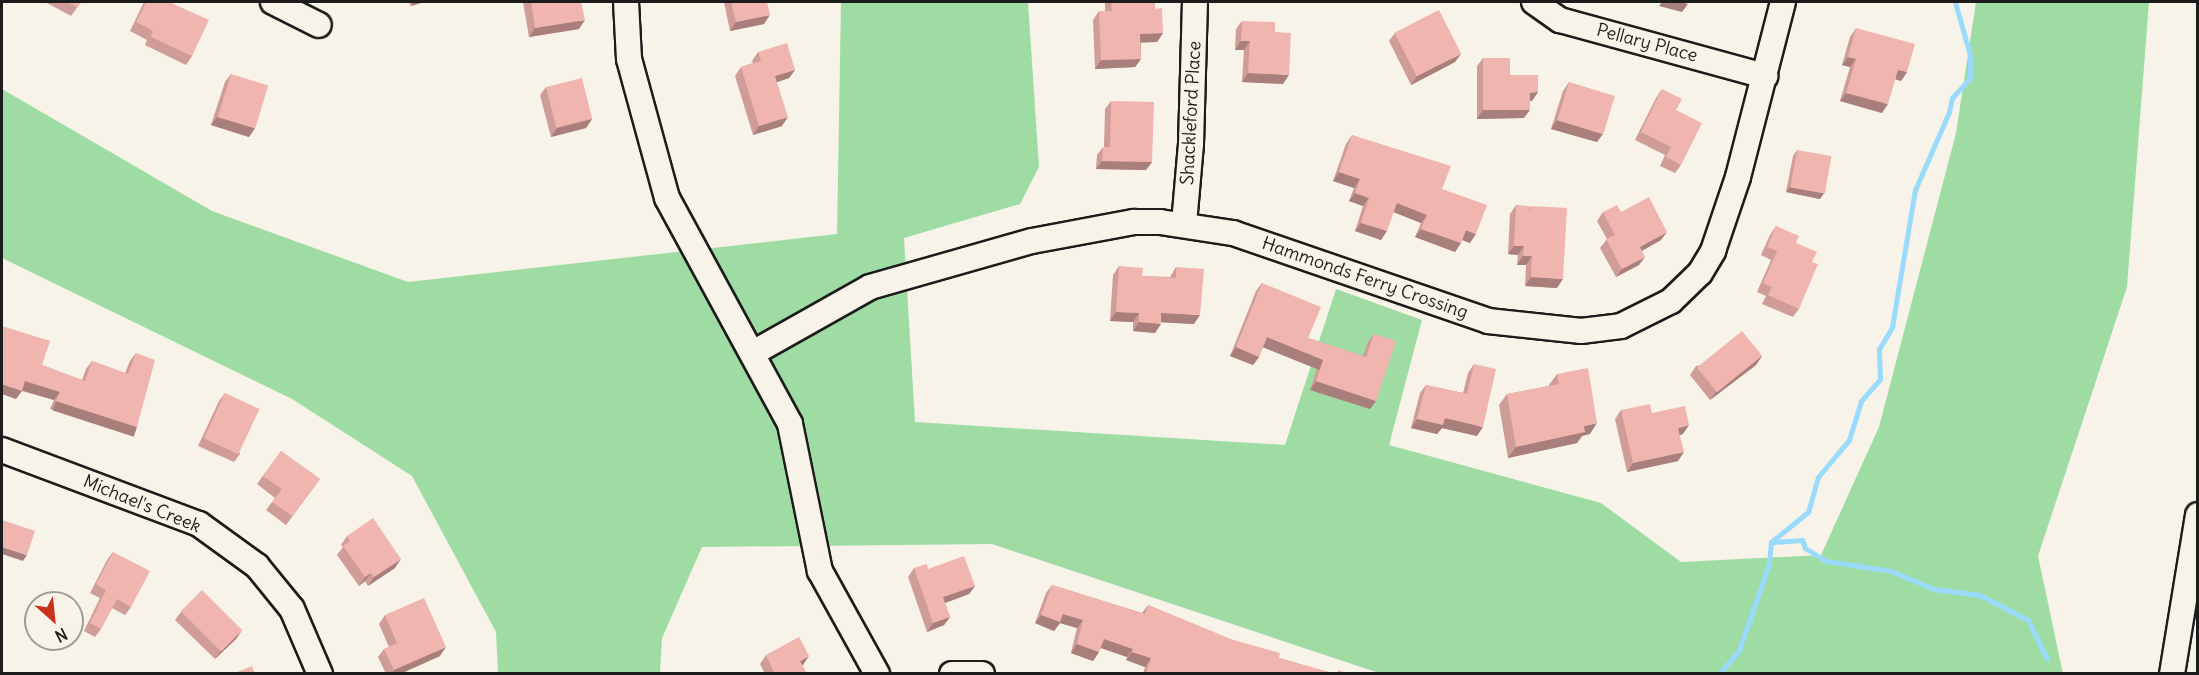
<!DOCTYPE html>
<style>
body{margin:0}
#map{position:relative;width:2199px;height:675px;overflow:hidden;background:#f7f3e8;font-family:Delius,sans-serif}
div>[style]{position:absolute}
.green>*{inset:0;background:#9edca4}
.stream>*{height:5px;margin:-2.5px;padding:0 2.5px;transform-origin:2.5px;border-radius:2.5px;background:#9adafc}
.roads{filter:drop-shadow(2px 0 #1c1c1c) drop-shadow(-2px 0 #1c1c1c) drop-shadow(0 2px #1c1c1c) drop-shadow(0 -2px #1c1c1c)}
.minor>*{height:24px;margin:-12px;padding:0 12px;transform-origin:12px;border-radius:12px;background:#f7f3e8}
.wall>*{inset:0;background:#cf9c97}
.shaded-wall>*{inset:0;background:#a97f7b;transform-origin:0 0}
.building>*{inset:0;background:#f1b5b0;transform-origin:0 0}
span{translate:-50% -50%;white-space:nowrap;text-align:center;line-height:1.15;-webkit-text-stroke:5px #f7f3e8;paint-order:stroke}
.street-label{font-size:18px;color:#1c1c1c}
.frame{position:absolute;inset:0;border:3px solid #1c1c1c;pointer-events:none}
.north{position:absolute;left:24px;top:591px;width:60px;height:60px;box-sizing:border-box;background:#f7f3e8;border:2px solid #9f9d96;border-radius:50%;rotate:153deg;font-size:16px;font-weight:700;line-height:24px;text-align:center;color:#1c1c1c}
.north::after{content:'';display:block;margin:auto;width:21px;height:27px;background:#c8321e;clip-path:polygon(50% 0,100% 100%,50% 72%,0 100%)}
</style>
<div id="map">
<div class="green">
<i style="clip-path:polygon(841px 2px,1028px 2px,1039px 167px,1020px 204px,904px 238px,915px 422px,1285px 445px,1336px 289px,1422px 320px,1389px 445px,1601px 503px,1681px 562px,1821px 555px,1879px 427px,1956px 133px,1976px 2px,2149px 2px,2127px 287px,2038px 556px,2063px 674px,1379px 673px,992px 544px,702px 547px,662px 638px,660px 673px,498px 673px,496px 632px,412px 476px,292px 399px,2px 258px,2px 89px,212px 211px,408px 282px,837px 234px)"></i>
</div>
<div class="stream">
<i style="left:1773px;top:542px;width:29px;rotate:-4deg"></i>
<i style="left:1802px;top:540px;width:9px;rotate:69deg"></i>
<i style="left:1805px;top:548px;width:25px;rotate:32deg"></i>
<i style="left:1826px;top:561px;width:66px;rotate:8.7deg"></i>
<i style="left:1891px;top:571px;width:47px;rotate:22.7deg"></i>
<i style="left:1934px;top:589px;width:46px;rotate:7.4deg"></i>
<i style="left:1980px;top:595px;width:54px;rotate:27.5deg"></i>
<i style="left:2028px;top:620px;width:43px;rotate:64deg"></i>
<i style="left:1719px;top:674px;width:31px;rotate:-50deg"></i>
<i style="left:1739px;top:650px;width:91px;rotate:-70.8deg"></i>
<i style="left:1769px;top:564px;width:22px;rotate:-85deg"></i>
<i style="left:1771px;top:542px;width:48px;rotate:-39deg"></i>
<i style="left:1808px;top:512px;width:36px;rotate:-74deg"></i>
<i style="left:1818px;top:477px;width:48px;rotate:-50deg"></i>
<i style="left:1849px;top:440px;width:41px;rotate:-72.9deg"></i>
<i style="left:1861px;top:401px;width:29px;rotate:-49deg"></i>
<i style="left:1880px;top:379px;width:30px;rotate:-92deg"></i>
<i style="left:1879px;top:349px;width:26px;rotate:-59deg"></i>
<i style="left:1892px;top:327px;width:139px;rotate:-80.5deg"></i>
<i style="left:1915px;top:190px;width:85px;rotate:-66.4deg"></i>
<i style="left:1949px;top:112px;width:14px;rotate:-78deg"></i>
<i style="left:1952px;top:98px;width:27px;rotate:-48deg"></i>
<i style="left:1970px;top:78px;width:23px;rotate:-90deg"></i>
<i style="left:1970px;top:55px;width:55px;rotate:-105.8deg"></i>
</div>
<div class="roads">
<div class="minor">
<i style="left:273px;top:2px;width:51px;rotate:26.6deg"></i>
<i style="left:626px;top:2px;width:57px;rotate:87deg"></i>
<i style="left:629px;top:59px;width:144px;rotate:74.7deg"></i>
<i style="left:667px;top:198px;width:257px;rotate:61.4deg"></i>
<i style="left:790px;top:424px;width:150px;rotate:78.5deg"></i>
<i style="left:820px;top:571px;width:118px;rotate:61deg"></i>
<i style="left:1534px;top:2px;width:32px;rotate:35deg"></i>
<i style="left:1560px;top:20px;width:213px;rotate:15.3deg"></i>
<i style="left:1184px;top:224px;width:80px;rotate:-85deg"></i>
<i style="left:1191px;top:144px;width:142px;rotate:-88.4deg"></i>
<i style="left:753px;top:353px;width:134px;rotate:-29.4deg"></i>
<i style="left:870px;top:287px;width:168px;rotate:-15.9deg"></i>
<i style="left:1032px;top:241px;width:104px;rotate:-10.6deg"></i>
<i style="left:1134px;top:222px;width:26px"></i>
<i style="left:1160px;top:222px;width:74px;rotate:8.6deg"></i>
<i style="left:1233px;top:233px;width:270px;rotate:19deg"></i>
<i style="left:1488px;top:321px;width:94px;rotate:6.1deg"></i>
<i style="left:1581px;top:331px;width:40px;rotate:-7.1deg"></i>
<i style="left:1621px;top:326px;width:56px;rotate:-26.6deg"></i>
<i style="left:1671px;top:301px;width:40px;rotate:-44deg"></i>
<i style="left:1700px;top:273px;width:26px;rotate:-59deg"></i>
<i style="left:1713px;top:251px;width:78px;rotate:-71.3deg"></i>
<i style="left:1738px;top:177px;width:181px;rotate:-75.6deg"></i>
<i style="left:2px;top:450px;width:210px;rotate:20.6deg"></i>
<i style="left:199px;top:524px;width:72px;rotate:35.9deg"></i>
<i style="left:257px;top:566px;width:55px;rotate:50.9deg"></i>
<i style="left:292px;top:609px;width:71px;rotate:66.7deg"></i>
<i style="left:952px;top:674px;width:30px"></i>
<i style="left:2172px;top:674px;width:161px;rotate:-80.7deg"></i>
</div>
</div>
<div class="wall">
<i style="clip-path:polygon(45px 2px,81px 2px,71px 16px)"></i>
<i style="clip-path:polygon(144px 2px,169px 2px,192px 56px,186px 65px,145px 45px,147px 40px,130px 31px)"></i>
<i style="clip-path:polygon(409px 2px,424px 2px,411px 6px)"></i>
<i style="clip-path:polygon(523px 2px,581px 2px,579px 29px,529px 37px)"></i>
<i style="clip-path:polygon(724px 2px,767px 2px,764px 24px,730px 31px)"></i>
<i style="clip-path:polygon(1105px 2px,1155px 2px,1155px 9px,1163px 33px,1157px 42px,1141px 42px,1141px 59px,1135px 67px,1095px 69px,1093px 20px,1099px 11px,1105px 11px)"></i>
<i style="clip-path:polygon(1242px 21px,1275px 32px,1283px 84px,1242px 82px,1244px 50px,1235px 50px,1236px 29px)"></i>
<i style="clip-path:polygon(1856px 28px,1907px 72px,1901px 81px,1895px 79px,1882px 113px,1840px 101px,1850px 67px,1842px 65px,1850px 37px)"></i>
<i style="clip-path:polygon(1395px 33px,1455px 62px,1411px 85px,1389px 41px)"></i>
<i style="clip-path:polygon(758px 52px,795px 70px,789px 78px,777px 82px,782px 126px,753px 135px,735px 76px,741px 67px,753px 63px,752px 61px)"></i>
<i style="clip-path:polygon(1483px 58px,1538px 92px,1532px 101px,1530px 101px,1524px 118px,1477px 119px,1477px 66px)"></i>
<i style="clip-path:polygon(231px 74px,255px 128px,249px 137px,211px 125px,225px 82px)"></i>
<i style="clip-path:polygon(1569px 82px,1597px 142px,1551px 129px,1563px 91px)"></i>
<i style="clip-path:polygon(546px 87px,592px 119px,586px 128px,551px 137px,540px 95px)"></i>
<i style="clip-path:polygon(1662px 89px,1676px 110px,1681px 165px,1675px 173px,1660px 166px,1665px 155px,1635px 140px,1656px 98px)"></i>
<i style="clip-path:polygon(1111px 101px,1152px 162px,1146px 170px,1096px 169px,1097px 155px,1103px 147px,1104px 147px,1105px 109px)"></i>
<i style="clip-path:polygon(1352px 135px,1442px 189px,1470px 243px,1462px 240px,1455px 252px,1415px 237px,1421px 223px,1393px 212px,1381px 240px,1355px 231px,1363px 206px,1349px 201px,1354px 188px,1333px 181px,1346px 144px)"></i>
<i style="clip-path:polygon(1797px 150px,1824px 193px,1820px 199px,1786px 192px,1793px 156px)"></i>
<i style="clip-path:polygon(1516px 205px,1529px 208px,1531px 206px,1557px 288px,1525px 286px,1526px 265px,1517px 265px,1518px 255px,1508px 254px,1510px 214px)"></i>
<i style="clip-path:polygon(1603px 212px,1621px 212px,1661px 240px,1642px 251px,1639px 265px,1616px 277px,1600px 248px,1607px 239px,1597px 221px)"></i>
<i style="clip-path:polygon(1776px 226px,1796px 243px,1812px 262px,1799px 309px,1793px 317px,1762px 304px,1766px 296px,1757px 292px,1771px 260px,1761px 255px,1770px 235px)"></i>
<i style="clip-path:polygon(1119px 266px,1142px 276px,1170px 277px,1176px 267px,1194px 324px,1161px 322px,1155px 333px,1133px 331px,1133px 322px,1110px 321px,1113px 275px)"></i>
<i style="clip-path:polygon(1262px 283px,1308px 338px,1363px 356px,1368px 342px,1374px 334px,1376px 401px,1370px 409px,1310px 390px,1317px 369px,1263px 347px,1259px 357px,1253px 365px,1230px 356px,1256px 291px)"></i>
<i style="clip-path:polygon(136px 353px,137px 427px,131px 435px,50px 409px,54px 400px,22px 390px,16px 399px,2px 394px,42px 365px,82px 380px,86px 369px,92px 361px,125px 373px,130px 361px)"></i>
<i style="clip-path:polygon(1762px 356px,1756px 365px,1710px 400px,1690px 375px,1696px 366px)"></i>
<i style="clip-path:polygon(1474px 364px,1477px 436px,1442px 428px,1437px 434px,1411px 428px,1420px 393px,1426px 385px,1463px 393px,1468px 373px)"></i>
<i style="clip-path:polygon(1557px 374px,1590px 434px,1582px 436px,1577px 443px,1508px 458px,1499px 405px,1507px 394px,1549px 386px,1549px 385px)"></i>
<i style="clip-path:polygon(225px 393px,240px 454px,234px 462px,198px 446px,219px 401px)"></i>
<i style="clip-path:polygon(1621px 410px,1652px 413px,1683px 434px,1680px 435px,1678px 461px,1627px 472px,1615px 419px)"></i>
<i style="clip-path:polygon(281px 451px,320px 479px,286px 525px,266px 510px,275px 498px,257px 484px)"></i>
<i style="clip-path:polygon(347px 536px,395px 568px,368px 586px,365px 581px,359px 586px,337px 555px,343px 547px,341px 545px)"></i>
<i style="clip-path:polygon(113px 552px,131px 607px,125px 615px,112px 608px,101px 629px,95px 637px,84px 631px,100px 598px,90px 593px,107px 560px)"></i>
<i style="clip-path:polygon(914px 568px,928px 569px,975px 586px,969px 594px,945px 603px,950px 617px,944px 625px,927px 632px,908px 577px)"></i>
<i style="clip-path:polygon(1052px 585px,1142px 613px,1148px 605px,1230px 639px,1279px 658px,1335px 674px,1143px 674px,1145px 667px,1126px 660px,1127px 657px,1101px 648px,1099px 652px,1093px 661px,1071px 653px,1077px 628px,1060px 623px,1054px 631px,1035px 623px,1046px 593px)"></i>
<i style="clip-path:polygon(181px 612px,242px 630px,236px 639px,215px 659px,175px 620px)"></i>
<i style="clip-path:polygon(385px 615px,440px 656px,400px 674px,386px 674px,378px 657px,384px 649px,389px 647px,379px 624px)"></i>
<i style="clip-path:polygon(766px 655px,803px 665px,802px 665px,807px 674px,765px 674px,760px 664px)"></i>
</div>
<div class="shaded-wall">
<i style="clip-path:polygon(414px 2px,424px 2px,411px 6px)"></i>
<i style="clip-path:polygon(1662px 2px,1681px 2px,1688px 4px,1682px 12px,1659px 6px)"></i>
<i style="clip-path:polygon(770px 15px,764px 24px,730px 31px,736px 22px)"></i>
<i style="clip-path:polygon(585px 20px,579px 29px,529px 37px,535px 28px)"></i>
<i style="clip-path:polygon(1163px 33px,1157px 42px,1134px 43px,1140px 34px)"></i>
<i style="clip-path:polygon(1241px 41px,1250px 41px,1244px 50px,1235px 50px)"></i>
<i style="clip-path:polygon(1461px 54px,1455px 62px,1411px 85px,1417px 76px)"></i>
<i style="clip-path:polygon(1848px 57px,1856px 59px,1850px 67px,1842px 65px)"></i>
<i style="clip-path:polygon(1141px 59px,1135px 67px,1095px 69px,1101px 60px)"></i>
<i style="clip-path:polygon(795px 70px,789px 78px,769px 85px,775px 76px)"></i>
<i style="clip-path:polygon(1898px 70px,1907px 72px,1901px 81px,1892px 78px)"></i>
<i style="clip-path:polygon(1248px 73px,1289px 75px,1283px 84px,1242px 82px)"></i>
<i style="clip-path:polygon(1538px 92px,1532px 101px,1524px 101px,1530px 93px)"></i>
<i style="clip-path:polygon(1846px 93px,1888px 104px,1882px 113px,1840px 101px)"></i>
<i style="clip-path:polygon(1483px 110px,1530px 110px,1524px 118px,1477px 119px)"></i>
<i style="clip-path:polygon(217px 117px,255px 128px,249px 137px,211px 125px)"></i>
<i style="clip-path:polygon(788px 117px,782px 126px,753px 135px,759px 126px)"></i>
<i style="clip-path:polygon(592px 119px,586px 128px,551px 137px,557px 128px)"></i>
<i style="clip-path:polygon(1557px 120px,1603px 134px,1597px 142px,1551px 129px)"></i>
<i style="clip-path:polygon(1102px 161px,1152px 162px,1146px 170px,1096px 169px)"></i>
<i style="clip-path:polygon(1339px 172px,1360px 179px,1354px 188px,1333px 181px)"></i>
<i style="clip-path:polygon(1790px 187px,1824px 193px,1820px 199px,1786px 192px)"></i>
<i style="clip-path:polygon(1355px 193px,1369px 198px,1363px 206px,1349px 201px)"></i>
<i style="clip-path:polygon(1397px 203px,1427px 215px,1421px 223px,1391px 211px)"></i>
<i style="clip-path:polygon(1361px 223px,1387px 231px,1381px 240px,1355px 231px)"></i>
<i style="clip-path:polygon(1421px 229px,1461px 243px,1455px 252px,1415px 237px)"></i>
<i style="clip-path:polygon(1466px 230px,1476px 234px,1470px 243px,1460px 239px)"></i>
<i style="clip-path:polygon(1667px 232px,1661px 240px,1634px 255px,1640px 247px)"></i>
<i style="clip-path:polygon(1514px 246px,1524px 246px,1518px 255px,1508px 254px)"></i>
<i style="clip-path:polygon(1523px 256px,1532px 256px,1526px 265px,1517px 265px)"></i>
<i style="clip-path:polygon(1645px 257px,1639px 265px,1616px 277px,1622px 269px)"></i>
<i style="clip-path:polygon(1531px 277px,1563px 279px,1557px 288px,1525px 286px)"></i>
<i style="clip-path:polygon(1116px 312px,1139px 313px,1133px 322px,1110px 321px)"></i>
<i style="clip-path:polygon(1161px 313px,1200px 315px,1194px 324px,1155px 322px)"></i>
<i style="clip-path:polygon(1139px 322px,1161px 324px,1155px 333px,1133px 331px)"></i>
<i style="left:1267px;top:337px;width:61px;height:11px;rotate:22deg"></i>
<i style="clip-path:polygon(1236px 347px,1259px 357px,1253px 365px,1230px 356px)"></i>
<i style="clip-path:polygon(1762px 356px,1756px 365px,1710px 400px,1716px 392px)"></i>
<i style="clip-path:polygon(25px 381px,60px 392px,54px 400px,19px 390px)"></i>
<i style="clip-path:polygon(1316px 381px,1376px 401px,1370px 409px,1310px 390px)"></i>
<i style="clip-path:polygon(2px 384px,22px 391px,16px 399px,2px 394px)"></i>
<i style="left:56px;top:401px;width:85px;height:10px;rotate:18deg"></i>
<i style="clip-path:polygon(1445px 418px,1483px 427px,1477px 436px,1442px 428px,1437px 434px,1411px 428px,1417px 419px)"></i>
<i style="clip-path:polygon(1597px 423px,1590px 434px,1582px 436px,1577px 443px,1508px 458px,1516px 447px,1584px 426px)"></i>
<i style="clip-path:polygon(1689px 425px,1683px 434px,1672px 437px,1678px 428px)"></i>
<i style="clip-path:polygon(1684px 452px,1678px 461px,1627px 472px,1633px 463px)"></i>
<i style="clip-path:polygon(2px 547px,27px 555px,23px 561px,2px 554px)"></i>
<i style="clip-path:polygon(401px 559px,395px 568px,368px 586px,374px 577px)"></i>
<i style="clip-path:polygon(371px 573px,365px 581px,359px 586px,365px 577px)"></i>
<i style="clip-path:polygon(975px 586px,969px 594px,937px 606px,943px 597px)"></i>
<i style="clip-path:polygon(1063px 614px,1083px 620px,1077px 628px,1060px 623px,1054px 631px,1035px 623px,1041px 615px)"></i>
<i style="clip-path:polygon(950px 617px,944px 625px,927px 632px,933px 623px)"></i>
<i style="clip-path:polygon(242px 630px,236px 639px,215px 659px,221px 651px)"></i>
<i style="clip-path:polygon(1104px 639px,1133px 649px,1127px 657px,1098px 647px)"></i>
<i style="clip-path:polygon(1077px 644px,1099px 652px,1093px 661px,1071px 653px)"></i>
<i style="clip-path:polygon(446px 647px,440px 656px,400px 674px,392px 674px,394px 670px)"></i>
<i style="clip-path:polygon(1132px 652px,1151px 658px,1145px 667px,1126px 660px)"></i>
<i style="clip-path:polygon(809px 656px,803px 665px,794px 670px,800px 661px)"></i>
</div>
<div class="building">
<i style="clip-path:polygon(67px 2px,81px 2px,77px 7px)"></i>
<i style="clip-path:polygon(146px 2px,169px 2px,209px 20px,192px 56px,151px 37px,153px 31px,136px 22px)"></i>
<i style="clip-path:polygon(531px 2px,581px 2px,585px 20px,535px 28px)"></i>
<i style="clip-path:polygon(731px 2px,767px 2px,770px 15px,736px 22px)"></i>
<i style="clip-path:polygon(1111px 2px,1155px 2px,1155px 9px,1162px 8px,1163px 33px,1140px 34px,1141px 59px,1101px 60px,1099px 11px,1112px 11px)"></i>
<i style="left:1439px;top:10px;width:49px;height:50px;rotate:63deg"></i>
<i style="clip-path:polygon(1242px 21px,1275px 22px,1275px 32px,1291px 33px,1289px 75px,1248px 73px,1250px 41px,1241px 41px)"></i>
<i style="clip-path:polygon(1856px 28px,1915px 44px,1907px 72px,1898px 70px,1888px 104px,1846px 93px,1856px 59px,1848px 57px)"></i>
<i style="clip-path:polygon(787px 43px,795px 70px,775px 76px,788px 117px,759px 126px,741px 67px,761px 61px,758px 52px)"></i>
<i style="clip-path:polygon(1483px 58px,1510px 58px,1510px 75px,1538px 75px,1538px 92px,1530px 93px,1530px 110px,1483px 110px)"></i>
<i style="left:231px;top:74px;width:39px;height:45px;rotate:17deg"></i>
<i style="left:582px;top:78px;width:42px;height:37px;rotate:76deg"></i>
<i style="left:1569px;top:82px;width:48px;height:40px;rotate:17deg"></i>
<i style="clip-path:polygon(1662px 89px,1682px 99px,1676px 110px,1702px 123px,1681px 165px,1666px 157px,1671px 147px,1641px 132px)"></i>
<i style="clip-path:polygon(1111px 101px,1154px 102px,1152px 162px,1102px 161px,1103px 147px,1110px 147px)"></i>
<i style="clip-path:polygon(1352px 135px,1451px 166px,1442px 189px,1487px 205px,1476px 234px,1466px 230px,1461px 243px,1421px 229px,1427px 215px,1397px 203px,1387px 231px,1361px 223px,1369px 198px,1355px 193px,1360px 179px,1339px 172px)"></i>
<i style="left:1797px;top:150px;width:35px;height:38px;rotate:10deg"></i>
<i style="clip-path:polygon(1649px 197px,1667px 232px,1640px 247px,1645px 257px,1622px 269px,1606px 239px,1615px 235px,1603px 212px,1617px 205px,1621px 212px)"></i>
<i style="clip-path:polygon(1516px 205px,1529px 206px,1529px 211px,1531px 206px,1567px 208px,1563px 279px,1531px 277px,1532px 256px,1523px 256px,1524px 246px,1514px 246px)"></i>
<i style="clip-path:polygon(1776px 226px,1799px 236px,1796px 243px,1817px 252px,1812px 262px,1818px 264px,1799px 309px,1768px 295px,1772px 287px,1763px 283px,1777px 251px,1767px 247px)"></i>
<i style="clip-path:polygon(1119px 266px,1143px 268px,1142px 276px,1176px 278px,1176px 267px,1204px 269px,1200px 315px,1161px 313px,1161px 324px,1139px 322px,1139px 313px,1116px 312px)"></i>
<i style="clip-path:polygon(1262px 283px,1321px 307px,1308px 338px,1366px 357px,1374px 334px,1396px 341px,1376px 401px,1316px 381px,1323px 360px,1267px 337px,1259px 357px,1236px 347px)"></i>
<i style="clip-path:polygon(2px 326px,50px 341px,42px 365px,85px 381px,92px 361px,128px 374px,136px 353px,155px 360px,137px 427px,56px 401px,60px 392px,25px 381px,22px 391px,2px 384px)"></i>
<i style="left:1742px;top:331px;width:32px;height:58px;rotate:51deg"></i>
<i style="clip-path:polygon(1474px 364px,1496px 369px,1483px 427px,1445px 418px,1443px 425px,1417px 419px,1426px 385px,1467px 394px)"></i>
<i style="clip-path:polygon(1588px 368px,1597px 423px,1584px 426px,1585px 432px,1516px 447px,1507px 394px,1559px 384px,1557px 374px)"></i>
<i style="left:225px;top:393px;width:38px;height:50px;rotate:25deg"></i>
<i style="clip-path:polygon(1650px 404px,1652px 413px,1685px 406px,1689px 425px,1678px 428px,1684px 452px,1633px 463px,1621px 410px)"></i>
<i style="clip-path:polygon(281px 451px,320px 479px,292px 516px,272px 502px,282px 489px,263px 476px)"></i>
<i style="clip-path:polygon(373px 518px,401px 559px,374px 577px,371px 573px,365px 577px,343px 546px,350px 541px,347px 536px)"></i>
<i style="clip-path:polygon(2px 520px,35px 531px,27px 555px,2px 547px)"></i>
<i style="clip-path:polygon(113px 552px,150px 571px,131px 607px,117px 599px,101px 629px,90px 623px,106px 590px,96px 584px)"></i>
<i style="clip-path:polygon(964px 556px,975px 586px,943px 597px,950px 617px,933px 623px,914px 568px,927px 564px,928px 569px)"></i>
<i style="clip-path:polygon(1052px 585px,1145px 614px,1148px 605px,1230px 639px,1280px 653px,1279px 658px,1335px 674px,1149px 674px,1146px 673px,1151px 658px,1132px 652px,1133px 649px,1104px 639px,1099px 652px,1077px 644px,1083px 620px,1063px 614px,1060px 622px,1041px 615px)"></i>
<i style="left:202px;top:590px;width:57px;height:30px;rotate:45deg"></i>
<i style="clip-path:polygon(424px 598px,446px 647px,394px 670px,384px 649px,397px 643px,385px 615px)"></i>
<i style="clip-path:polygon(799px 637px,809px 656px,800px 661px,807px 674px,775px 674px,766px 655px)"></i>
<i style="clip-path:polygon(252px 666px,255px 674px,232px 674px)"></i>
<i style="clip-path:polygon(1338px 670px,1350px 674px,1338px 674px)"></i>
</div>
<div class="street-label">
<span style="left:1647px;top:43px;rotate:15deg">Pellary Place</span>
<span style="left:1191px;top:113px;rotate:-87deg">Shackleford Place</span>
<span style="left:1365px;top:278px;rotate:19deg">Hammonds Ferry Crossing</span>
<span style="left:142px;top:504px;rotate:22deg">Michael's Creek</span>
</div>
<div class="frame"></div>
<div class="north">N</div>
</div>
